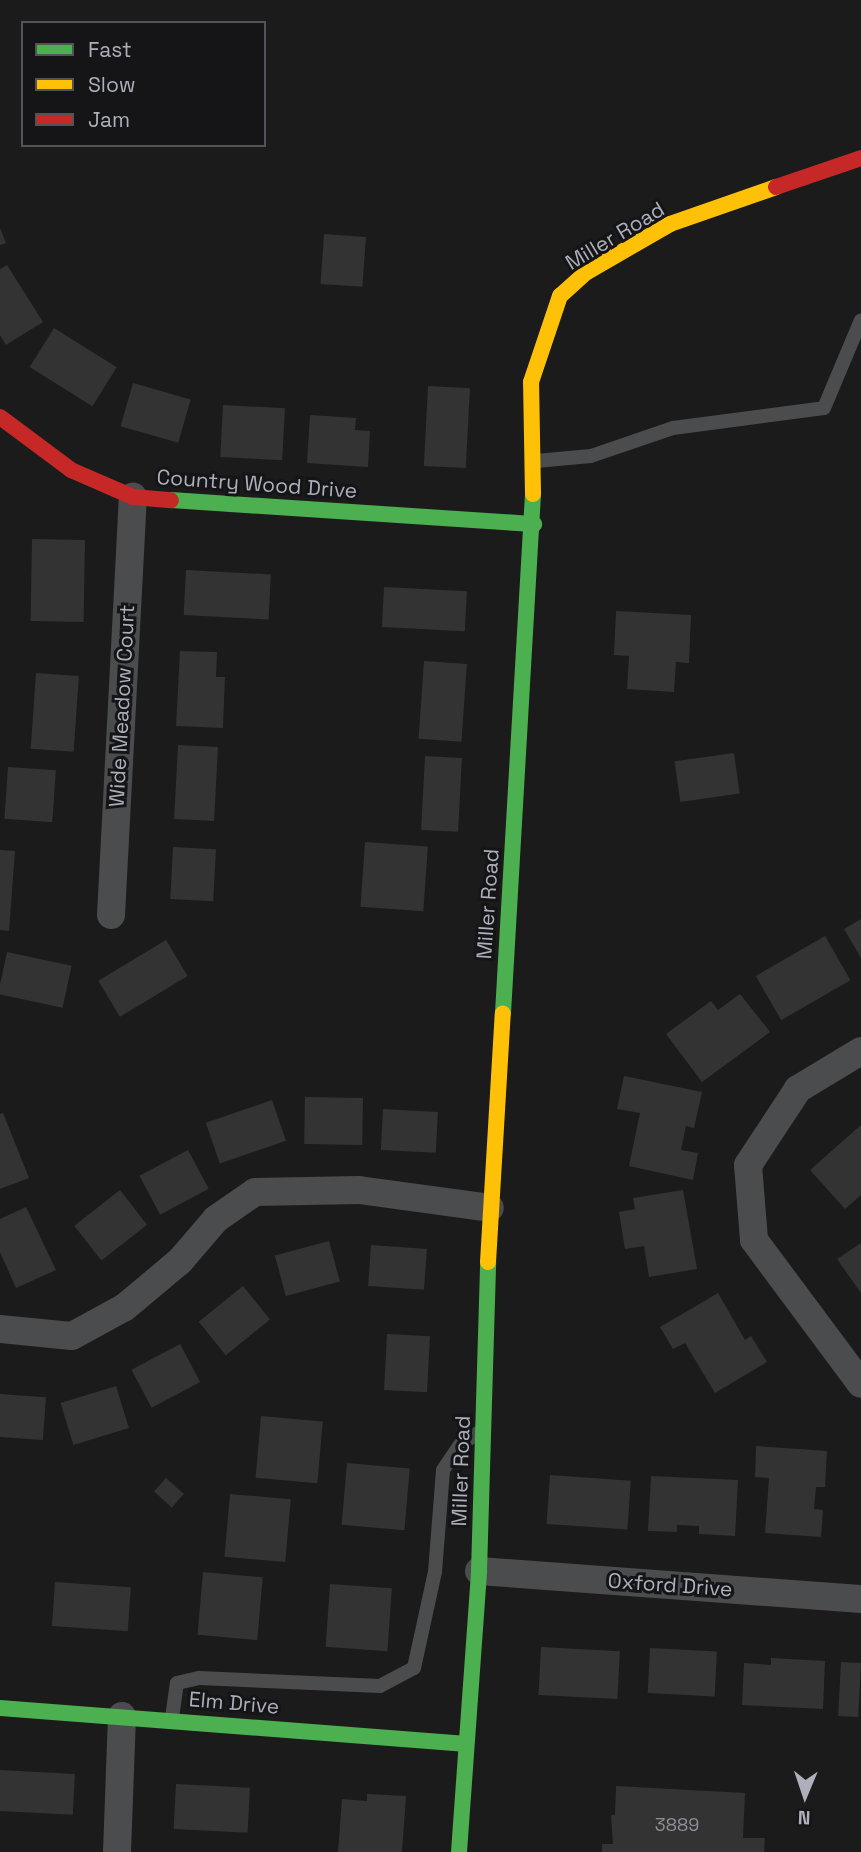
<!DOCTYPE html>
<style>
body{margin:0}
#map{position:relative;width:861px;height:1852px;overflow:hidden;background:#1b1b1b;font-family:"Space Grotesk",sans-serif}
div>[style]{position:absolute}
.building>*{inset:0;background:#333;transform-origin:0 0}
.lane>*{height:14px;margin:-7px;padding:0 7px;transform-origin:7px;border-radius:7px;background:#4b4c4e}
.street>*{height:28px;margin:-14px;padding:0 14px;transform-origin:14px;border-radius:14px;background:#4b4c4e}
.fast>*{height:16px;margin:-8px;padding:0 8px;transform-origin:8px;border-radius:8px;background:#4caf50}
.slow>*{height:16px;margin:-8px;padding:0 8px;transform-origin:8px;border-radius:8px;background:#ffc107}
.jam>*{height:16px;margin:-8px;padding:0 8px;transform-origin:8px;border-radius:8px;background:#c62828}
span{translate:-50% -50%;white-space:nowrap;text-align:center;line-height:1.15;-webkit-text-stroke:6px #151517;paint-order:stroke}
.number-label{font-size:18px;color:#8e9199}
.number-label span{-webkit-text-stroke-width:0}
.street-label{font-size:21px;color:#adb0bb}
.legend{position:absolute;left:21px;top:21px;width:245px;height:126px;box-sizing:border-box;background:#151517;border:2px solid #525359;margin:0;padding:9px 12px;list-style:none;font-size:21px;color:#adb0bb}
.legend li{display:flex;align-items:center;gap:14px;height:35px}
.legend b{width:35px;border:2px solid #525359}
.north{position:absolute;left:770px;top:1761px;width:70px;height:70px;-webkit-text-stroke:5px #151517;paint-order:stroke;rotate:182deg;font-size:19px;font-weight:700;line-height:28px;text-align:center;color:#adb0bb}
.north::after{content:'';display:block;margin:auto;width:24px;height:32px;background:#adb0bb;clip-path:polygon(50% 0,100% 100%,50% 72%,0 100%)}
</style>
<div id="map">
<div class="building">
<i style="clip-path:polygon(0 228px,6px 243px,0 245px)"></i>
<i style="left:324px;top:234px;width:42px;height:50px;rotate:4deg"></i>
<i style="clip-path:polygon(7px 265px,43px 322px,6px 345px,0 335px,0 269px)"></i>
<i style="left:54px;top:328px;width:74px;height:46px;rotate:32deg"></i>
<i style="left:133px;top:383px;width:60px;height:45px;rotate:16deg"></i>
<i style="left:428px;top:386px;width:42px;height:80px;rotate:3deg"></i>
<i style="left:223px;top:405px;width:62px;height:52px;rotate:3deg"></i>
<i style="clip-path:polygon(310px 415px,356px 418px,355px 430px,370px 431px,368px 467px,307px 463px)"></i>
<i style="left:32px;top:539px;width:53px;height:82px;rotate:1deg"></i>
<i style="left:186px;top:570px;width:85px;height:45px;rotate:3deg"></i>
<i style="left:384px;top:587px;width:83px;height:40px;rotate:3deg"></i>
<i style="clip-path:polygon(616px 611px,691px 615px,689px 663px,676px 662px,674px 692px,627px 689px,629px 656px,614px 655px)"></i>
<i style="clip-path:polygon(180px 651px,217px 652px,216px 677px,225px 677px,223px 728px,176px 726px)"></i>
<i style="left:424px;top:661px;width:43px;height:78px;rotate:4deg"></i>
<i style="left:36px;top:673px;width:43px;height:76px;rotate:4deg"></i>
<i style="left:178px;top:745px;width:40px;height:74px;rotate:3deg"></i>
<i style="left:734px;top:753px;width:41px;height:60px;rotate:82deg"></i>
<i style="left:425px;top:756px;width:37px;height:74px;rotate:3deg"></i>
<i style="left:8px;top:767px;width:48px;height:52px;rotate:4deg"></i>
<i style="left:365px;top:842px;width:63px;height:65px;rotate:4deg"></i>
<i style="left:173px;top:847px;width:43px;height:52px;rotate:3deg"></i>
<i style="clip-path:polygon(0 850px,15px 851px,9px 931px,0 930px)"></i>
<i style="clip-path:polygon(861px 919px,861px 958px,844px 929px)"></i>
<i style="left:825px;top:936px;width:51px;height:80px;rotate:60deg"></i>
<i style="left:166px;top:940px;width:42px;height:79px;rotate:59deg"></i>
<i style="left:7px;top:952px;width:66px;height:43px;rotate:12deg"></i>
<i style="clip-path:polygon(740px 994px,770px 1032px,702px 1082px,666px 1034px,711px 1001px,718px 1010px)"></i>
<i style="clip-path:polygon(624px 1076px,702px 1092px,694px 1128px,686px 1126px,681px 1150px,698px 1153px,693px 1180px,629px 1166px,640px 1113px,617px 1109px)"></i>
<i style="left:305px;top:1097px;width:58px;height:47px;rotate:1deg"></i>
<i style="left:272px;top:1100px;width:43px;height:70px;rotate:71deg"></i>
<i style="left:383px;top:1109px;width:55px;height:41px;rotate:3deg"></i>
<i style="clip-path:polygon(3px 1113px,29px 1178px,0 1189px,0 1114px)"></i>
<i style="clip-path:polygon(861px 1125px,861px 1195px,845px 1209px,810px 1170px)"></i>
<i style="left:188px;top:1150px;width:44px;height:55px;rotate:62deg"></i>
<i style="left:120px;top:1190px;width:44px;height:58px;rotate:52deg"></i>
<i style="clip-path:polygon(683px 1190px,697px 1269px,649px 1277px,644px 1246px,625px 1249px,619px 1212px,635px 1209px,633px 1198px)"></i>
<i style="clip-path:polygon(26px 1207px,56px 1270px,16px 1288px,0 1252px,0 1219px)"></i>
<i style="left:329px;top:1241px;width:42px;height:56px;rotate:75deg"></i>
<i style="clip-path:polygon(861px 1243px,861px 1293px,837px 1259px)"></i>
<i style="left:371px;top:1245px;width:56px;height:41px;rotate:4deg"></i>
<i style="left:243px;top:1286px;width:43px;height:57px;rotate:51deg"></i>
<i style="clip-path:polygon(718px 1293px,745px 1340px,751px 1336px,767px 1362px,715px 1393px,685px 1343px,673px 1349px,660px 1327px)"></i>
<i style="left:387px;top:1334px;width:43px;height:56px;rotate:3deg"></i>
<i style="left:180px;top:1344px;width:43px;height:55px;rotate:62deg"></i>
<i style="left:116px;top:1386px;width:44px;height:58px;rotate:73deg"></i>
<i style="left:0;top:1394px;width:46px;height:43px;rotate:4deg"></i>
<i style="left:261px;top:1416px;width:62px;height:62px;rotate:5deg"></i>
<i style="clip-path:polygon(756px 1446px,827px 1451px,825px 1487px,816px 1487px,814px 1509px,823px 1510px,821px 1537px,765px 1533px,769px 1478px,755px 1477px)"></i>
<i style="left:347px;top:1463px;width:63px;height:62px;rotate:5deg"></i>
<i style="left:550px;top:1475px;width:81px;height:49px;rotate:4deg"></i>
<i style="clip-path:polygon(651px 1476px,738px 1480px,735px 1536px,699px 1534px,699px 1526px,677px 1525px,677px 1532px,648px 1531px)"></i>
<i style="left:166px;top:1478px;width:24px;height:18px;rotate:42deg"></i>
<i style="left:230px;top:1494px;width:61px;height:63px;rotate:5deg"></i>
<i style="left:203px;top:1572px;width:60px;height:63px;rotate:5deg"></i>
<i style="left:55px;top:1582px;width:76px;height:44px;rotate:4deg"></i>
<i style="left:330px;top:1584px;width:62px;height:63px;rotate:4deg"></i>
<i style="left:541px;top:1647px;width:79px;height:48px;rotate:3deg"></i>
<i style="left:650px;top:1648px;width:67px;height:45px;rotate:3deg"></i>
<i style="clip-path:polygon(771px 1658px,825px 1661px,823px 1709px,742px 1705px,744px 1663px,771px 1665px)"></i>
<i style="left:841px;top:1662px;width:20px;height:54px;rotate:3deg"></i>
<i style="left:0;top:1770px;width:75px;height:41px;rotate:3deg"></i>
<i style="left:176px;top:1784px;width:74px;height:45px;rotate:3deg"></i>
<i style="clip-path:polygon(616px 1786px,745px 1793px,743px 1838px,765px 1838px,764px 1852px,602px 1852px,602px 1844px,613px 1844px,611px 1815px,615px 1815px)"></i>
<i style="clip-path:polygon(367px 1794px,406px 1796px,402px 1852px,338px 1852px,342px 1799px,367px 1801px)"></i>
</div>
<div class="lane">
<i style="left:536px;top:461px;width:55px;rotate:-5.2deg"></i>
<i style="left:591px;top:456px;width:87px;rotate:-18.9deg"></i>
<i style="left:673px;top:428px;width:152px;rotate:-7.5deg"></i>
<i style="left:824px;top:408px;width:95px;rotate:-67.2deg"></i>
<i style="left:172px;top:1718px;width:35px;rotate:-82deg"></i>
<i style="left:177px;top:1683px;width:23px;rotate:-13deg"></i>
<i style="left:199px;top:1678px;width:181px;rotate:2.5deg"></i>
<i style="left:380px;top:1686px;width:38px;rotate:-28deg"></i>
<i style="left:414px;top:1668px;width:98px;rotate:-77.7deg"></i>
<i style="left:435px;top:1572px;width:102px;rotate:-85.5deg"></i>
<i style="left:443px;top:1470px;width:30px;rotate:-56deg"></i>
<i style="left:460px;top:1445px;width:22px;rotate:-34deg"></i>
</div>
<div class="street">
<i style="left:111px;top:915px;width:419px;rotate:-87deg"></i>
<i style="left:861px;top:1051px;width:74px;rotate:148.9deg"></i>
<i style="left:798px;top:1089px;width:91px;rotate:123.3deg"></i>
<i style="left:748px;top:1165px;width:75px;rotate:85.4deg"></i>
<i style="left:754px;top:1240px;width:179px;rotate:53.4deg"></i>
<i style="left:0;top:1329px;width:72px;rotate:5.6deg"></i>
<i style="left:72px;top:1336px;width:60px;rotate:-28.7deg"></i>
<i style="left:125px;top:1307px;width:72px;rotate:-39.9deg"></i>
<i style="left:180px;top:1261px;width:55px;rotate:-49.4deg"></i>
<i style="left:216px;top:1219px;width:47px;rotate:-34.7deg"></i>
<i style="left:255px;top:1192px;width:104px;rotate:-1.1deg"></i>
<i style="left:359px;top:1190px;width:132px;rotate:7.8deg"></i>
<i style="left:479px;top:1571px;width:383px;rotate:4.2deg"></i>
<i style="left:117px;top:1852px;width:136px;rotate:-87.9deg"></i>
</div>
<div class="fast">
<i style="left:171px;top:500px;width:364px;rotate:3.8deg"></i>
<i style="left:503px;top:1013px;width:520px;rotate:-86.69deg"></i>
<i style="left:0;top:1708px;width:465px;rotate:4.4deg"></i>
<i style="left:459px;top:1852px;width:282px;rotate:-85.9deg"></i>
<i style="left:479px;top:1571px;width:309px;rotate:-88.3deg"></i>
</div>
<div class="slow">
<i style="left:533px;top:494px;width:112px;rotate:-91deg"></i>
<i style="left:531px;top:382px;width:91px;rotate:-71.4deg"></i>
<i style="left:560px;top:296px;width:36px;rotate:-42deg"></i>
<i style="left:587px;top:272px;width:96px;rotate:-30deg"></i>
<i style="left:670px;top:224px;width:112px;rotate:-19.2deg"></i>
<i style="left:488px;top:1262px;width:249px;rotate:-86.6deg"></i>
</div>
<div class="jam">
<i style="left:776px;top:187px;width:90px;rotate:-18.8deg"></i>
<i style="left:0;top:417px;width:89px;rotate:36.7deg"></i>
<i style="left:71px;top:470px;width:68px;rotate:23.5deg"></i>
<i style="left:133px;top:497px;width:38px;rotate:5deg"></i>
</div>
<div class="number-label">
<span style="left:677px;top:1825px">3889</span>
</div>
<div class="street-label">
<span style="left:615px;top:236px;rotate:-31deg">Miller Road</span>
<span style="left:257px;top:484px;rotate:4deg">Country Wood Drive</span>
<span style="left:122px;top:706px;rotate:-87deg">Wide Meadow Court</span>
<span style="left:488px;top:904px;rotate:-86deg">Miller Road</span>
<span style="left:461px;top:1471px;rotate:-88deg">Miller Road</span>
<span style="left:670px;top:1585px;rotate:4deg">Oxford Drive</span>
<span style="left:234px;top:1703px;rotate:5deg">Elm Drive</span>
</div>
<ul class="legend">
<li><b style="height:9px;background:#4caf50"></b>Fast</li>
<li><b style="height:9px;background:#ffc107"></b>Slow</li>
<li><b style="height:9px;background:#c62828"></b>Jam</li>
</ul>
<div class="north">N</div>
</div>
